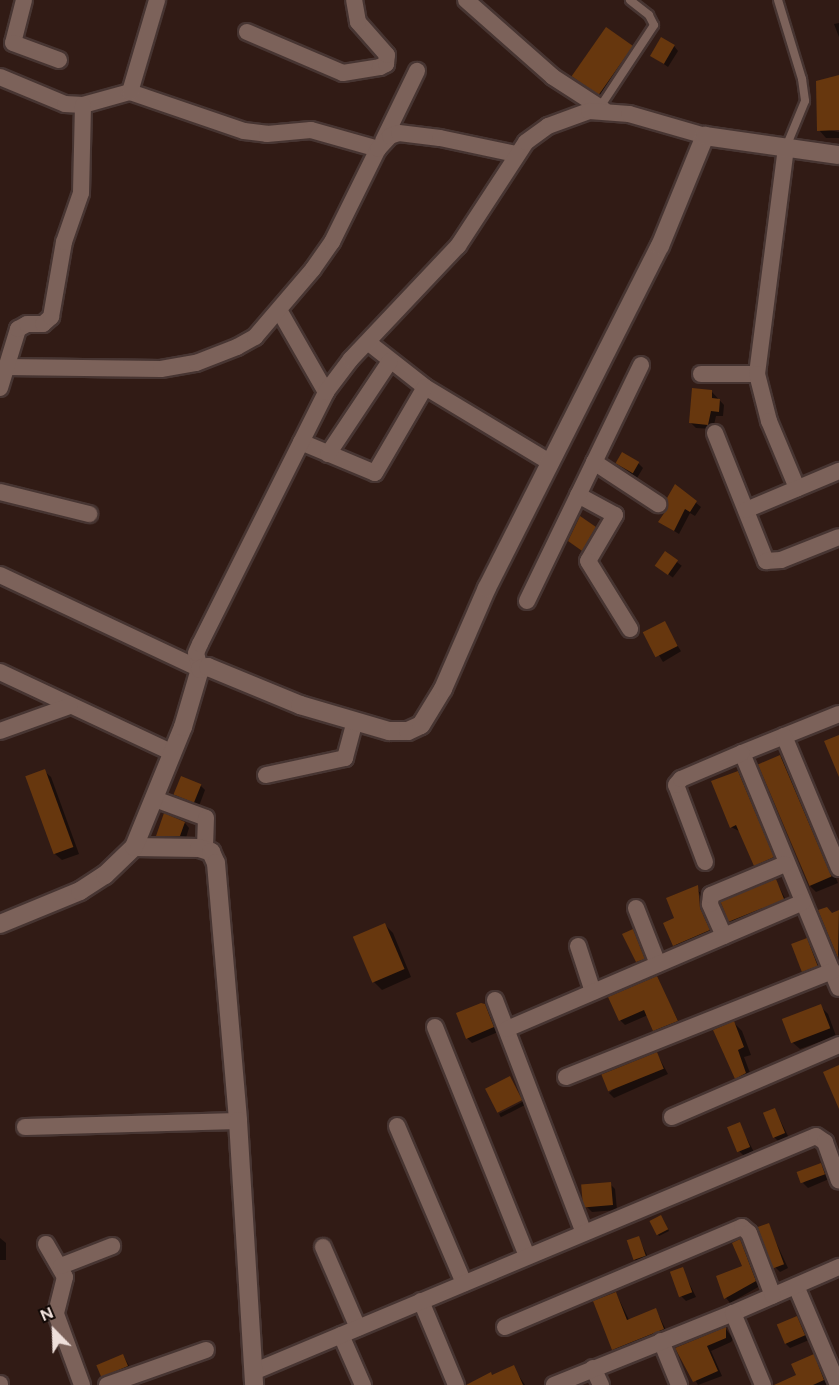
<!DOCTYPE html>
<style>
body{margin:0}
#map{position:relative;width:839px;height:1385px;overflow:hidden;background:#311b15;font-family:Figtree,sans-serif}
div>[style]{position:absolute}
.shadow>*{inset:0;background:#0007;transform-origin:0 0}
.building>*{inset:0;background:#67370e;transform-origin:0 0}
.roads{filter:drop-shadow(2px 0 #473532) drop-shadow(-2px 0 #473532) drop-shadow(0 2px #473532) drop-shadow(0 -2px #473532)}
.lane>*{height:8px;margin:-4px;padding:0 4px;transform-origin:4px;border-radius:4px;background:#7c625a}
.street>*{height:16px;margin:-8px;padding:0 8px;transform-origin:8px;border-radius:8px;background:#7c625a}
.secondary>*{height:18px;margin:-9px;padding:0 9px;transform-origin:9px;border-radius:9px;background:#7c625a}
span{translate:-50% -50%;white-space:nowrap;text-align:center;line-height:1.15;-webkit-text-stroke:5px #120906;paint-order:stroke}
.north{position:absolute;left:24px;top:1301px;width:60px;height:60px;-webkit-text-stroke:4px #120906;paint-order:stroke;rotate:337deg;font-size:16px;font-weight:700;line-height:24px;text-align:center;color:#eedfda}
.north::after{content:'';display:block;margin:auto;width:21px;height:27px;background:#eedfda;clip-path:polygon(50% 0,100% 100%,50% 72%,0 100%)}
</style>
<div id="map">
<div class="shadow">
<i style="clip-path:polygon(839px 23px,839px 37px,834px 24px)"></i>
<i style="clip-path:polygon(674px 46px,678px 51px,668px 67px,651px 55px)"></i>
<i style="clip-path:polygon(632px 47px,639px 55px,608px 102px,573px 76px)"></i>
<i style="clip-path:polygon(839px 77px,839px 129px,824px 129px,839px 132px,839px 138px,826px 138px,819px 130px)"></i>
<i style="clip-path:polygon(712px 392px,724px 405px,723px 416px,716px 416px,713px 429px,696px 428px,691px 423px)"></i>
<i style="clip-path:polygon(617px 463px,638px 463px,643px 468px,637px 478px)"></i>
<i style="clip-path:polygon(675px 486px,701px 507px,695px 516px,690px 513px,679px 534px,660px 522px,669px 510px)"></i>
<i style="clip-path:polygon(595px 528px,600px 533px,587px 555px,569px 541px)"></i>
<i style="left:665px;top:553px;width:21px;height:15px;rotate:37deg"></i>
<i style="left:664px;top:623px;width:33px;height:21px;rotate:59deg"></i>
<i style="clip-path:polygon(780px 756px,787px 763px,838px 883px,816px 892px,809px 885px,760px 765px)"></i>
<i style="clip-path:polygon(44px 771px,51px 777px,79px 854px,62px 860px,55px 854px,28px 777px)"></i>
<i style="clip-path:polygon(738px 772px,744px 779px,779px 864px,762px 871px,741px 832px,731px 827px)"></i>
<i style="clip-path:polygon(200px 785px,205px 790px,199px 806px,175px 794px)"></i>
<i style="clip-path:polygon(185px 823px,189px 828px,185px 841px,162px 840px,157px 836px)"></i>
<i style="clip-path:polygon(776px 881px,788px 904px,736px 926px,731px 921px)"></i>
<i style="clip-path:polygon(evenodd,697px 887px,714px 935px,679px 951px,665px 924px,676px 919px,697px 887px,697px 892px,700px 892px,703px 915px,700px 915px,697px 892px)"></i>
<i style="clip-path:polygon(820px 911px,833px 914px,839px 911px,839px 957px)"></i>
<i style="clip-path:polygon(385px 925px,393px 933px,411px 977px,382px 990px,374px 982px)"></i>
<i style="clip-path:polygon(633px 931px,648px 964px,642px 966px,637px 961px)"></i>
<i style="left:807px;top:940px;width:34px;height:14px;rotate:63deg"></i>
<i style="clip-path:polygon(656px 978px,681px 1026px,659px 1035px,648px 1015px,625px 1025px,620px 1020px)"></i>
<i style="clip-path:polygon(485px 1005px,498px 1032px,472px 1043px,467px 1038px)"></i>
<i style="clip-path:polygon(820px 1006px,828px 1014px,836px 1036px,800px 1049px,792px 1042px,784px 1020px)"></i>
<i style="clip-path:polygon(734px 1023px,742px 1031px,751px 1055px,744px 1057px,753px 1081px,744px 1085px,724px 1054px,715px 1031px)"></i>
<i style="clip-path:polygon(657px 1054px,668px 1074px,614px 1098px,609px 1093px)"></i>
<i style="left:524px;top:1101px;width:4px;height:28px;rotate:63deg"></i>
<i style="clip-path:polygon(775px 1110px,789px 1138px,779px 1142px,774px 1137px)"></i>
<i style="clip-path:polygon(739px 1124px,754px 1152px,744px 1156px,739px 1151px)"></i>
<i style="clip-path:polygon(821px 1165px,829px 1179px,808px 1188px,803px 1183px)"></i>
<i style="clip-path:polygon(610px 1184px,615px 1189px,617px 1210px,592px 1212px,587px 1207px)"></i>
<i style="clip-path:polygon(663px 1219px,669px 1231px,659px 1236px,651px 1221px)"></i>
<i style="clip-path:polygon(768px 1225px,788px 1268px,780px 1272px,775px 1267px)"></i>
<i style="clip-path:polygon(638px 1237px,650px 1261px,640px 1265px,635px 1260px)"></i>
<i style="clip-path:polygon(0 1238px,6px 1243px,6px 1260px,0 1260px)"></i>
<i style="clip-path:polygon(740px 1241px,760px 1286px,730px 1303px,726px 1298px,744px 1267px)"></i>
<i style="clip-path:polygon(682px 1269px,696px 1297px,686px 1301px,681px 1296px)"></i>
<i style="clip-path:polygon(616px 1293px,629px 1320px,656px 1310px,668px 1334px,618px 1354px,595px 1302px)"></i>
<i style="clip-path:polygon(797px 1318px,809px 1340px,790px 1348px,785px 1343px)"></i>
<i style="clip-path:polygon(726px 1329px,733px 1339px,731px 1342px,711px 1351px,722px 1376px,698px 1385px,677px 1348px)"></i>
<i style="clip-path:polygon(123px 1355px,132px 1371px,107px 1381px,102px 1376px)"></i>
<i style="clip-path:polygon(813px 1356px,830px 1385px,777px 1385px,798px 1376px)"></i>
<i style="clip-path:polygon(513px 1367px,525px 1385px,470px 1385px,493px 1376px)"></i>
</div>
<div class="building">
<i style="left:606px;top:27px;width:33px;height:60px;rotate:35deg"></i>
<i style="left:661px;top:37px;width:16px;height:22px;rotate:30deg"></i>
<i style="clip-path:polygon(839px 75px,839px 130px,817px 131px,816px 81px)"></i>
<i style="clip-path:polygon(692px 388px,712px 390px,712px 398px,720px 399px,719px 412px,711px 411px,708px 425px,689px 423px)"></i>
<i style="left:622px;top:452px;width:20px;height:13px;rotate:30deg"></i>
<i style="clip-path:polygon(675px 484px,697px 501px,690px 512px,685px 509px,674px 531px,658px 522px,667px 509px,667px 498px)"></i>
<i style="clip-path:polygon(580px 516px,596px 527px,582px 551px,568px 541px)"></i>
<i style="left:665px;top:551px;width:16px;height:18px;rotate:35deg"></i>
<i style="left:665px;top:621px;width:28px;height:25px;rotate:63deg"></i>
<i style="clip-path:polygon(839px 735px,839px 777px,824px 741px)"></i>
<i style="left:780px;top:755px;width:132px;height:24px;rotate:67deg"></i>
<i style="left:45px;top:769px;width:83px;height:21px;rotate:70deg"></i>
<i style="clip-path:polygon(738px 771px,774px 857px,754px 866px,736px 825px,730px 828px,711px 781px)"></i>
<i style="left:181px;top:776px;width:22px;height:20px;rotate:22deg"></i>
<i style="clip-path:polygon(164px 813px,185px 822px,180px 836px,156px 836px)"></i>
<i style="left:776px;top:879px;width:22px;height:60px;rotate:68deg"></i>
<i style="clip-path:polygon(698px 885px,700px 908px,710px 930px,673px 946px,663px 923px,674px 918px,666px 898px)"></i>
<i style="clip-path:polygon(827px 907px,832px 913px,839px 910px,838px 958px,818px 910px)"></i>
<i style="left:385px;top:923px;width:50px;height:35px;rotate:67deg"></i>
<i style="clip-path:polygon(633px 929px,645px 959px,636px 962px,622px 934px)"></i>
<i style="left:807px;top:938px;width:30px;height:17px;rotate:69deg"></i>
<i style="clip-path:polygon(657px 976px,678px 1021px,653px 1031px,644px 1010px,619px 1021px,608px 997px)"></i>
<i style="clip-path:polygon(481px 1003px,485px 1004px,494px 1027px,466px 1039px,456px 1013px)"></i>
<i style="left:821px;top:1004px;width:26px;height:42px;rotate:69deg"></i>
<i style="clip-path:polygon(734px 1021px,744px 1047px,738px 1050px,746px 1073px,735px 1079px,713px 1030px)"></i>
<i style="left:657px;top:1052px;width:18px;height:60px;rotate:68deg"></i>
<i style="clip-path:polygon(839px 1065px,839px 1109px,823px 1072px)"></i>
<i style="left:510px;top:1076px;width:27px;height:28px;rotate:63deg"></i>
<i style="left:775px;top:1108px;width:27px;height:13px;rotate:68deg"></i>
<i style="left:740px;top:1122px;width:27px;height:14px;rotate:68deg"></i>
<i style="left:821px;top:1163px;width:12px;height:26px;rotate:70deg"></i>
<i style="left:611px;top:1182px;width:23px;height:30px;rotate:85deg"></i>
<i style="left:661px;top:1215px;width:16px;height:13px;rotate:63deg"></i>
<i style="left:769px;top:1223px;width:44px;height:12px;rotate:70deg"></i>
<i style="left:639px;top:1236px;width:21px;height:13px;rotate:71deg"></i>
<i style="clip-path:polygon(740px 1239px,756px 1281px,724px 1299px,716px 1276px,742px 1266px,732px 1243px)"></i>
<i style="left:683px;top:1267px;width:27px;height:14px;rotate:70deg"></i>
<i style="clip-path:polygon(616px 1292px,627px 1320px,656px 1308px,664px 1329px,612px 1350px,593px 1301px)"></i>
<i style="left:797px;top:1316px;width:21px;height:22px;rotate:67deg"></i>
<i style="clip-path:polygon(726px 1327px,726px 1338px,707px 1346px,718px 1371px,693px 1382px,675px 1348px)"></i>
<i style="left:123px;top:1354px;width:13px;height:29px;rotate:67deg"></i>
<i style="clip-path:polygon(814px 1354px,824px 1380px,813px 1385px,774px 1385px,796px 1375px,791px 1364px)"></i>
<i style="clip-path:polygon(514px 1365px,523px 1385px,466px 1385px,491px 1372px,492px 1375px)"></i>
</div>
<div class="roads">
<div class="lane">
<i style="left:778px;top:0;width:83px;rotate:73.1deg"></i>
<i style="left:802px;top:79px;width:22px;rotate:82deg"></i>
<i style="left:805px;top:101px;width:50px;rotate:112.4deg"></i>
<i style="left:600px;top:107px;width:98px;rotate:-56.6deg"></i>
<i style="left:654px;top:25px;width:11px;rotate:-117deg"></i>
<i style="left:649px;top:15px;width:24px;rotate:-142deg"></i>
</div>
<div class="street">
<i style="left:24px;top:0;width:44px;rotate:104.3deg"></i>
<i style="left:13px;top:43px;width:49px;rotate:20.3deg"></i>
<i style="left:466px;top:0;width:116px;rotate:41.5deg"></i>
<i style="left:553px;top:77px;width:61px;rotate:32.9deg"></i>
<i style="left:247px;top:32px;width:104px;rotate:23.1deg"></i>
<i style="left:343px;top:73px;width:37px;rotate:-9deg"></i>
<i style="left:380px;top:67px;width:7px;rotate:-27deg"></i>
<i style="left:386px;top:64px;width:9px;rotate:-84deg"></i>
<i style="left:387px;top:55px;width:44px;rotate:-131.3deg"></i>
<i style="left:358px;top:22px;width:22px;rotate:-100deg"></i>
<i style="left:0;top:77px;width:70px;rotate:22.6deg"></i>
<i style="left:65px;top:104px;width:18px;rotate:3deg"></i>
<i style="left:83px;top:105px;width:49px;rotate:-15.5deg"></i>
<i style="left:130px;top:92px;width:120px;rotate:18.9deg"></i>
<i style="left:244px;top:131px;width:23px;rotate:7deg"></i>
<i style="left:267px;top:134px;width:44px;rotate:-5.2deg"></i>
<i style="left:311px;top:130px;width:70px;rotate:15.8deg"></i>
<i style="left:130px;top:92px;width:96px;rotate:-73.6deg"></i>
<i style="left:383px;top:141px;width:78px;rotate:-64.1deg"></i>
<i style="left:279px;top:310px;width:95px;rotate:60.2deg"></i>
<i style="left:369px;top:343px;width:71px;rotate:38.2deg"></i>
<i style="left:425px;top:387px;width:147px;rotate:31.1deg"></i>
<i style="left:6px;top:367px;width:155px;rotate:0.7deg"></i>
<i style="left:161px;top:369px;width:36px;rotate:-10deg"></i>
<i style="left:196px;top:363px;width:44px;rotate:-21.3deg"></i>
<i style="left:237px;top:347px;width:21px;rotate:-29deg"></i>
<i style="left:255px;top:337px;width:89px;rotate:-49.5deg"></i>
<i style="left:313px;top:269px;width:33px;rotate:-55deg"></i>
<i style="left:332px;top:242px;width:104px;rotate:-63.7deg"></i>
<i style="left:378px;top:149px;width:18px;rotate:-47deg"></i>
<i style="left:390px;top:136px;width:9px;rotate:-18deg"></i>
<i style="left:399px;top:133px;width:41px;rotate:7deg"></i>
<i style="left:440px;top:138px;width:78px;rotate:11.9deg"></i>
<i style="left:701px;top:374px;width:56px"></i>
<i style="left:757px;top:374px;width:229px;rotate:-82.7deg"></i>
<i style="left:757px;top:374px;width:49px;rotate:75.7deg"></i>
<i style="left:769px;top:421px;width:73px;rotate:67.3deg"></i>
<i style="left:0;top:388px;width:62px;rotate:-73deg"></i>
<i style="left:18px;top:329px;width:10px;rotate:-29deg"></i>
<i style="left:27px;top:324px;width:16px"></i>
<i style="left:43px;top:324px;width:11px;rotate:-41deg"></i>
<i style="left:51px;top:317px;width:76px;rotate:-80.2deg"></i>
<i style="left:64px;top:242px;width:52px;rotate:-70.9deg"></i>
<i style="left:81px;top:193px;width:88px;rotate:-88.7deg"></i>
<i style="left:715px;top:433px;width:138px;rotate:68.3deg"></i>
<i style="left:766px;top:561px;width:15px;rotate:-4deg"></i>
<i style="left:781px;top:560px;width:62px;rotate:-21.6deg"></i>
<i style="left:301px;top:442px;width:80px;rotate:22.7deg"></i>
<i style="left:375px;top:473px;width:99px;rotate:-59.8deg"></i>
<i style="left:328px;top:454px;width:112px;rotate:-56.3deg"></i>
<i style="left:594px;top:462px;width:77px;rotate:33.3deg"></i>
<i style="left:0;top:492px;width:92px;rotate:13.9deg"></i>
<i style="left:578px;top:495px;width:42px;rotate:28.4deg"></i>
<i style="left:615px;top:515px;width:53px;rotate:120.4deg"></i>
<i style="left:588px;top:561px;width:80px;rotate:58.3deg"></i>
<i style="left:746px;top:510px;width:101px;rotate:-22.8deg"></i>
<i style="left:0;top:575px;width:221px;rotate:25.2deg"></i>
<i style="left:527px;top:601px;width:262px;rotate:-64.2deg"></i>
<i style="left:200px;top:669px;width:16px;rotate:-104deg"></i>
<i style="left:196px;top:653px;width:10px;rotate:-66deg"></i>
<i style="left:200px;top:644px;width:282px;rotate:-63.4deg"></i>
<i style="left:326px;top:392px;width:41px;rotate:-52.9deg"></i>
<i style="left:351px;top:359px;width:156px;rotate:-46.6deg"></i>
<i style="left:458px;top:246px;width:124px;rotate:-56.8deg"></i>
<i style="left:526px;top:142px;width:27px;rotate:-36deg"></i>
<i style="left:548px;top:126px;width:44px;rotate:-20.1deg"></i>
<i style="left:589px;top:111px;width:40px;rotate:4.3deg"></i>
<i style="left:629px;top:114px;width:79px;rotate:16.1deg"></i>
<i style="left:0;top:672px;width:191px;rotate:25.1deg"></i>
<i style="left:839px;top:714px;width:105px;rotate:158.1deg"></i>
<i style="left:742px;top:753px;width:254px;rotate:67.6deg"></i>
<i style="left:0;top:731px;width:74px;rotate:-19.7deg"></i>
<i style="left:784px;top:736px;width:143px;rotate:67.4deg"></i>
<i style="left:266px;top:775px;width:81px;rotate:-12.1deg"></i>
<i style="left:345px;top:758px;width:38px;rotate:-75deg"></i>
<i style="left:155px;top:799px;width:54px;rotate:20.4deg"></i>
<i style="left:206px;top:818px;width:32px;rotate:92deg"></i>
<i style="left:705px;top:862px;width:82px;rotate:-110.6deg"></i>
<i style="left:676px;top:785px;width:8px;rotate:-50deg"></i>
<i style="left:681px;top:779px;width:66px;rotate:-23.1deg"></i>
<i style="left:636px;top:908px;width:60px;rotate:68.6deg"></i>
<i style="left:724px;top:936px;width:35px;rotate:-114deg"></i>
<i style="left:710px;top:904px;width:9px;rotate:-84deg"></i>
<i style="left:711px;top:895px;width:80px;rotate:-22.7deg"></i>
<i style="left:578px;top:946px;width:48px;rotate:71.9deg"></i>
<i style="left:495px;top:1000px;width:249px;rotate:69.1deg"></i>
<i style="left:435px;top:1027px;width:247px;rotate:68.1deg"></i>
<i style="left:507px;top:1029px;width:322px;rotate:-23.2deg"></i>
<i style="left:566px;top:1077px;width:287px;rotate:-21.7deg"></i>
<i style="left:672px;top:1117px;width:182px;rotate:-23.3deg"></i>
<i style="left:397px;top:1126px;width:171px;rotate:66.9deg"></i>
<i style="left:25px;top:1127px;width:213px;rotate:-1.6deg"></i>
<i style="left:46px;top:1244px;width:38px;rotate:60deg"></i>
<i style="left:65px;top:1277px;width:38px;rotate:104deg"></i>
<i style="left:56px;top:1314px;width:76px;rotate:69.9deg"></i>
<i style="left:323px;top:1247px;width:88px;rotate:66.6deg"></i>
<i style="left:61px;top:1266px;width:55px;rotate:-21.4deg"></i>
<i style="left:796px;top:1286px;width:108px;rotate:67deg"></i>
<i style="left:421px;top:1301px;width:91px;rotate:67.4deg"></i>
<i style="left:733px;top:1313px;width:116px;rotate:-23.5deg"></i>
<i style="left:505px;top:1327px;width:257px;rotate:-22.9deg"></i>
<i style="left:742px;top:1227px;width:9px;rotate:41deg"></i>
<i style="left:749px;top:1233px;width:67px;rotate:69.1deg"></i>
<i style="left:341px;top:1335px;width:55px;rotate:66.3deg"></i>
<i style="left:661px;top:1341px;width:48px;rotate:67.8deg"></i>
<i style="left:593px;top:1368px;width:19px;rotate:65deg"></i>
<i style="left:253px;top:1372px;width:610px;rotate:-22.74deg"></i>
<i style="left:816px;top:1136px;width:11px;rotate:34deg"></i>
<i style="left:825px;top:1142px;width:41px;rotate:70.3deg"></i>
<i style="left:0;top:1384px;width:1px;rotate:90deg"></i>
<i style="left:107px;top:1385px;width:105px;rotate:-19.5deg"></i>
<i style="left:554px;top:1385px;width:193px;rotate:-21.9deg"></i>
<i style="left:733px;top:1313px;width:78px;rotate:67.4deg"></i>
</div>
<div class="secondary">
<i style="left:134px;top:847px;width:65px;rotate:0.9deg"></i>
<i style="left:199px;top:848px;width:13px;rotate:18deg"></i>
<i style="left:211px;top:852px;width:12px;rotate:66deg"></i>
<i style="left:216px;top:863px;width:259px;rotate:85.1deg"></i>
<i style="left:238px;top:1121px;width:264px;rotate:86.5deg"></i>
<i style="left:0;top:924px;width:87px;rotate:-22.4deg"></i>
<i style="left:80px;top:891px;width:30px;rotate:-33deg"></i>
<i style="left:105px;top:875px;width:40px;rotate:-44deg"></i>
<i style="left:134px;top:847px;width:130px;rotate:-67.8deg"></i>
<i style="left:183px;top:727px;width:60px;rotate:-73.7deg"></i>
<i style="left:200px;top:669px;width:8px;rotate:-14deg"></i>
<i style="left:208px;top:667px;width:100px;rotate:22.4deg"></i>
<i style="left:300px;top:705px;width:93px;rotate:16.3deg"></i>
<i style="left:389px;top:731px;width:19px"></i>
<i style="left:408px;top:731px;width:14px;rotate:-25deg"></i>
<i style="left:421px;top:725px;width:42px;rotate:-58.6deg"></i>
<i style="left:443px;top:689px;width:110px;rotate:-66.5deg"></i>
<i style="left:487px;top:588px;width:383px;rotate:-63.2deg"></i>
<i style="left:660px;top:246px;width:119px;rotate:-67.8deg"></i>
<i style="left:705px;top:136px;width:135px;rotate:8.1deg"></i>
</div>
</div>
<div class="north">N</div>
</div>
